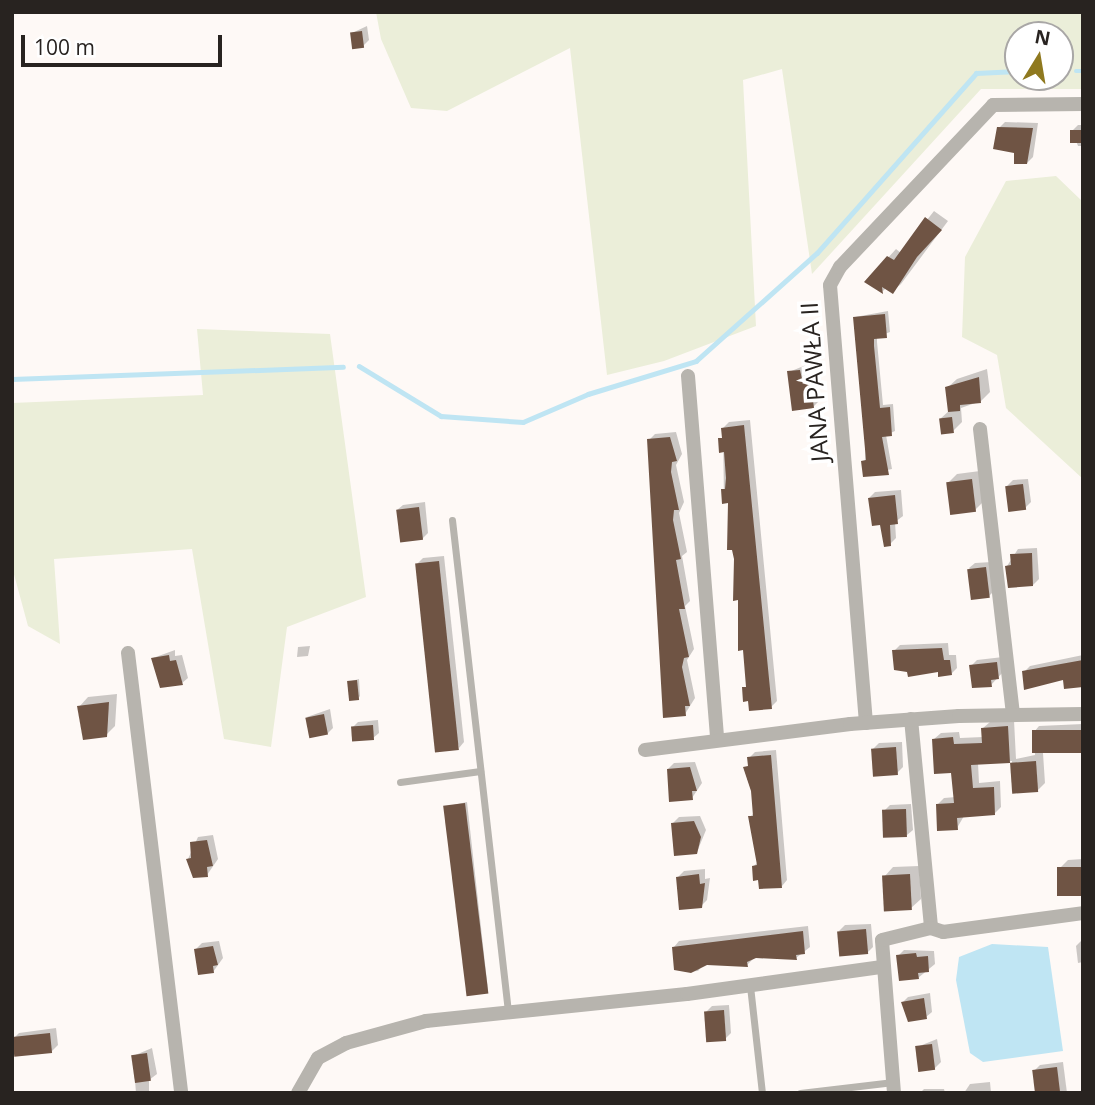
<!DOCTYPE html>
<meta charset="utf-8">
<style>
body{margin:0}
#map{position:relative;width:1095px;height:1105px;overflow:hidden;background:#fef9f6;font-family:"Open Sans",sans-serif}
div>[style]{position:absolute}
.green>*{inset:0;background:#ebeed9}
.water>*{inset:0;background:#bfe5f3}
.shadow>*{inset:0;background:#0003}
.stream>*{height:4.5px;margin:-2.25px;padding:0 2.25px;transform-origin:2.25px;border-radius:2.25px;background:#bfe5f3}
.building>*{inset:0;background:#6f5444;transform-origin:0 0}
.lane>*{height:7px;margin:-3.5px;padding:0 3.5px;transform-origin:3.5px;border-radius:3.5px;background:#b7b4ae}
.street>*{height:14px;margin:-7px;padding:0 7px;transform-origin:7px;border-radius:7px;background:#b7b4ae}
span{translate:-50% -50%;white-space:nowrap;text-align:center;line-height:1.15;-webkit-text-stroke:7px #fff;paint-order:stroke}
.street-label{font-size:24px;color:#282320}
.frame{position:absolute;inset:0;border:14px solid #282320;pointer-events:none}
.north{position:absolute;left:1004px;top:21px;width:70px;height:70px;box-sizing:border-box;background:#fff;border:2px solid #a9a7a6;border-radius:50%;rotate:11deg;font-size:19px;font-weight:700;line-height:28px;text-align:center;color:#282320}
.north::after{content:'';display:block;margin:auto;width:24px;height:32px;background:#8f791f;clip-path:polygon(50% 0,100% 100%,50% 72%,0 100%)}
.scale{position:absolute;left:21px;top:35px;width:201px;height:32px;box-sizing:border-box;border:4px solid #282320;border-top:0;padding-left:9px;font-size:21px;line-height:24px;white-space:nowrap;color:#282320;-webkit-text-stroke:5px #fff;paint-order:stroke}
</style>
<div id="map">
<div class="green">
<i style="clip-path:polygon(evenodd,376px 12px,1083px 12px,1083px 89px,981px 89px,812px 274px,782px 69px,743px 80px,756px 326px,664px 361px,607px 375px,570px 48px,447px 111px,411px 108px,381px 39px,376px 12px,1018px 35px,1060px 35px,1060px 77px,1018px 77px,1018px 35px)"></i>
<i style="clip-path:polygon(1056px 176px,1083px 202px,1083px 479px,1006px 408px,997px 355px,962px 337px,965px 257px,1006px 181px)"></i>
<i style="clip-path:polygon(197px 329px,330px 334px,366px 597px,287px 627px,271px 747px,224px 739px,192px 549px,54px 559px,60px 644px,28px 626px,12px 567px,12px 403px,203px 395px)"></i>
</div>
<div class="water">
<i style="clip-path:polygon(992px 944px,1048px 947px,1063px 1051px,983px 1062px,970px 1053px,956px 980px,959px 957px)"></i>
</div>
<div class="shadow">
<i style="clip-path:polygon(367px 26px,369px 40px,363px 46px,352px 33px)"></i>
<i style="clip-path:polygon(1005px 122px,1038px 123px,1033px 157px,1027px 163px,999px 128px)"></i>
<i style="clip-path:polygon(1078px 125px,1083px 125px,1083px 146px,1078px 146px,1072px 131px)"></i>
<i style="clip-path:polygon(934px 211px,948px 221px,901px 284px,893px 291px,887px 287px,883px 291px,867px 281px,896px 249px,901px 253px)"></i>
<i style="clip-path:polygon(888px 311px,890px 332px,877px 337px,877px 342px,883px 405px,893px 404px,895px 431px,886px 435px,892px 469px,864px 475px,866px 439px,855px 317px)"></i>
<i style="clip-path:polygon(806px 365px,807px 374px,815px 373px,819px 401px,813px 407px,789px 372px)"></i>
<i style="clip-path:polygon(987px 369px,990px 392px,981px 401px,961px 408px,962px 422px,953px 431px,940px 419px,950px 410px,947px 388px,957px 379px)"></i>
<i style="clip-path:polygon(750px 420px,777px 701px,771px 707px,747px 676px,729px 501px,724px 502px,723px 428px,729px 422px)"></i>
<i style="clip-path:polygon(676px 432px,682px 454px,676px 465px,684px 502px,679px 513px,687px 552px,682px 556px,690px 601px,685px 606px,694px 649px,687px 660px,695px 698px,685px 714px,649px 440px,655px 434px)"></i>
<i style="clip-path:polygon(980px 471px,984px 501px,975px 510px,948px 483px,957px 474px)"></i>
<i style="clip-path:polygon(1028px 479px,1031px 502px,1025px 508px,1007px 486px,1013px 480px)"></i>
<i style="clip-path:polygon(901px 490px,903px 516px,895px 522px,896px 538px,890px 544px,869px 498px,875px 492px)"></i>
<i style="clip-path:polygon(425px 502px,428px 533px,422px 539px,397px 510px,403px 505px)"></i>
<i style="clip-path:polygon(1037px 548px,1039px 579px,1033px 585px,1007px 566px,1018px 549px)"></i>
<i style="clip-path:polygon(444px 556px,464px 742px,459px 748px,417px 564px,423px 558px)"></i>
<i style="clip-path:polygon(992px 562px,995px 590px,989px 596px,969px 568px,975px 563px)"></i>
<i style="clip-path:polygon(948px 643px,949px 655px,956px 655px,957px 668px,951px 674px,894px 651px,900px 645px)"></i>
<i style="clip-path:polygon(310px 646px,308px 656px,297px 657px,298px 647px)"></i>
<i style="clip-path:polygon(175px 650px,175px 656px,182px 655px,188px 678px,182px 683px,153px 658px)"></i>
<i style="clip-path:polygon(1083px 655px,1083px 686px,1065px 678px,1024px 672px,1030px 666px)"></i>
<i style="clip-path:polygon(1003px 657px,1004px 671px,991px 685px,971px 666px,977px 660px)"></i>
<i style="clip-path:polygon(359px 679px,360px 696px,358px 699px,348px 682px)"></i>
<i style="clip-path:polygon(117px 694px,115px 726px,106px 735px,79px 707px,88px 697px)"></i>
<i style="clip-path:polygon(330px 709px,333px 728px,327px 734px,307px 717px)"></i>
<i style="clip-path:polygon(378px 720px,379px 733px,373px 738px,352px 728px,358px 722px)"></i>
<i style="clip-path:polygon(1014px 720px,1016px 759px,1035px 755px,1034px 732px,1039px 726px,1083px 724px,1083px 751px,1043px 753px,1045px 783px,1037px 791px,1013px 792px,1012px 761px,978px 763px,979px 783px,1000px 781px,1001px 807px,994px 814px,964px 816px,957px 828px,938px 804px,944px 798px,956px 797px,953px 771px,934px 739px,941px 733px,959px 732px,960px 738px,983px 737px,983px 728px,990px 722px)"></i>
<i style="clip-path:polygon(902px 742px,903px 767px,897px 773px,873px 749px,879px 743px)"></i>
<i style="clip-path:polygon(776px 750px,787px 880px,782px 886px,754px 866px,758px 862px,750px 817px,754px 813px,751px 780px,747px 780px,749px 758px,755px 752px)"></i>
<i style="clip-path:polygon(695px 762px,702px 783px,692px 798px,668px 769px,674px 763px)"></i>
<i style="clip-path:polygon(467px 802px,488px 990px,486px 992px,444px 807px)"></i>
<i style="clip-path:polygon(911px 804px,913px 830px,907px 835px,884px 811px,890px 805px)"></i>
<i style="clip-path:polygon(700px 816px,706px 830px,697px 852px,673px 823px,679px 817px)"></i>
<i style="clip-path:polygon(213px 835px,218px 859px,207px 875px,188px 859px,198px 837px)"></i>
<i style="clip-path:polygon(1083px 859px,1083px 894px,1059px 869px,1068px 860px)"></i>
<i style="clip-path:polygon(919px 866px,921px 899px,911px 908px,884px 877px,893px 867px)"></i>
<i style="clip-path:polygon(705px 869px,705px 879px,710px 878px,707px 900px,701px 906px,678px 877px,684px 871px)"></i>
<i style="clip-path:polygon(871px 924px,873px 947px,867px 953px,839px 931px,845px 925px)"></i>
<i style="clip-path:polygon(808px 926px,810px 947px,796px 958px,755px 957px,747px 965px,704px 964px,698px 971px,685px 972px,674px 947px,679px 941px)"></i>
<i style="clip-path:polygon(1082px 940px,1083px 962px,1078px 963px,1076px 946px)"></i>
<i style="clip-path:polygon(219px 941px,223px 958px,213px 972px,196px 949px,202px 943px)"></i>
<i style="clip-path:polygon(904px 950px,934px 951px,935px 964px,918px 978px,898px 956px)"></i>
<i style="clip-path:polygon(930px 993px,932px 1012px,926px 1017px,903px 1002px,908px 997px)"></i>
<i style="clip-path:polygon(729px 1005px,731px 1033px,725px 1039px,706px 1012px,712px 1006px)"></i>
<i style="clip-path:polygon(56px 1028px,58px 1045px,52px 1051px,13px 1039px,19px 1033px)"></i>
<i style="clip-path:polygon(937px 1039px,941px 1062px,935px 1068px,917px 1047px)"></i>
<i style="clip-path:polygon(152px 1048px,157px 1074px,149px 1080px,149px 1093px,136px 1093px,133px 1056px)"></i>
<i style="clip-path:polygon(1063px 1062px,1067px 1093px,1036px 1093px,1034px 1071px,1040px 1065px)"></i>
<i style="clip-path:polygon(990px 1082px,991px 1093px,964px 1093px,970px 1084px)"></i>
<i style="clip-path:polygon(924px 1089px,944px 1089px,945px 1093px,920px 1093px)"></i>
</div>
<div class="stream">
<i style="left:1060px;top:70px;width:2px"></i>
<i style="left:1076px;top:71px;width:7px"></i>
<i style="left:359px;top:366px;width:96px;rotate:31.4deg"></i>
<i style="left:441px;top:416px;width:82px;rotate:4.2deg"></i>
<i style="left:523px;top:422px;width:71px;rotate:-23.3deg"></i>
<i style="left:588px;top:394px;width:113px;rotate:-17deg"></i>
<i style="left:696px;top:361px;width:162px;rotate:-41.8deg"></i>
<i style="left:817px;top:253px;width:240px;rotate:-48.5deg"></i>
<i style="left:976px;top:73px;width:42px;rotate:-2.7deg"></i>
<i style="left:12px;top:379px;width:331px;rotate:-2.1deg"></i>
</div>
<div class="building">
<i style="left:362px;top:31px;width:17px;height:12px;rotate:83deg"></i>
<i style="clip-path:polygon(997px 127px,1033px 128px,1027px 164px,1014px 164px,1014px 153px,993px 149px)"></i>
<i style="left:1070px;top:130px;width:13px;height:13px"></i>
<i style="clip-path:polygon(925px 217px,942px 230px,917px 257px,893px 294px,882px 287px,883px 294px,864px 282px,887px 256px,894px 260px)"></i>
<i style="clip-path:polygon(885px 314px,887px 338px,874px 339px,874px 346px,880px 408px,890px 407px,892px 436px,882px 437px,889px 475px,863px 477px,861px 461px,866px 460px,853px 317px)"></i>
<i style="clip-path:polygon(800px 370px,802px 379px,810px 378px,814px 408px,792px 411px,787px 371px)"></i>
<i style="clip-path:polygon(979px 377px,981px 403px,960px 405px,960px 411px,948px 412px,945px 387px)"></i>
<i style="left:952px;top:417px;width:16px;height:13px;rotate:83deg"></i>
<i style="clip-path:polygon(744px 425px,772px 709px,749px 711px,748px 701px,743px 702px,742px 687px,746px 687px,743px 650px,738px 651px,738px 600px,733px 601px,734px 559px,732px 550px,727px 550px,728px 503px,722px 504px,721px 489px,725px 489px,726px 478px,724px 452px,719px 453px,718px 438px,722px 438px,721px 428px)"></i>
<i style="clip-path:polygon(670px 437px,677px 461px,672px 462px,671px 472px,679px 510px,674px 510px,673px 520px,681px 559px,676px 560px,685px 609px,679px 609px,689px 657px,684px 658px,682px 667px,690px 706px,685px 706px,686px 716px,663px 718px,647px 439px)"></i>
<i style="left:972px;top:479px;width:33px;height:26px;rotate:83deg"></i>
<i style="left:1023px;top:484px;width:26px;height:18px;rotate:83deg"></i>
<i style="clip-path:polygon(895px 495px,898px 524px,890px 525px,891px 546px,884px 547px,880px 525px,872px 526px,868px 498px)"></i>
<i style="left:419px;top:507px;width:33px;height:23px;rotate:83deg"></i>
<i style="clip-path:polygon(1032px 553px,1033px 586px,1008px 588px,1005px 566px,1011px 565px,1010px 554px)"></i>
<i style="left:439px;top:561px;width:190px;height:24px;rotate:84deg"></i>
<i style="left:986px;top:567px;width:31px;height:19px;rotate:83deg"></i>
<i style="clip-path:polygon(942px 648px,944px 660px,950px 660px,952px 675px,938px 677px,938px 672px,908px 677px,907px 672px,894px 670px,892px 650px)"></i>
<i style="clip-path:polygon(169px 655px,170px 661px,176px 660px,183px 685px,160px 688px,151px 658px)"></i>
<i style="clip-path:polygon(1083px 660px,1083px 687px,1064px 689px,1063px 680px,1024px 690px,1022px 671px)"></i>
<i style="clip-path:polygon(997px 662px,999px 679px,991px 680px,992px 687px,972px 688px,969px 665px)"></i>
<i style="left:357px;top:680px;width:20px;height:10px;rotate:84deg"></i>
<i style="clip-path:polygon(109px 702px,107px 737px,83px 740px,77px 706px)"></i>
<i style="left:324px;top:714px;width:21px;height:19px;rotate:79deg"></i>
<i style="left:373px;top:725px;width:15px;height:22px;rotate:86deg"></i>
<i style="clip-path:polygon(1008px 726px,1010px 763px,971px 765px,973px 788px,994px 787px,995px 815px,957px 818px,958px 830px,937px 831px,936px 804px,954px 803px,951px 773px,934px 774px,932px 739px,953px 737px,954px 744px,982px 743px,981px 728px)"></i>
<i style="left:1083px;top:730px;width:23px;height:51px;rotate:90deg"></i>
<i style="left:896px;top:747px;width:28px;height:25px;rotate:86deg"></i>
<i style="clip-path:polygon(771px 755px,782px 888px,759px 889px,758px 880px,753px 881px,752px 866px,757px 865px,748px 816px,753px 816px,751px 791px,743px 767px,748px 766px,747px 757px)"></i>
<i style="left:1036px;top:761px;width:31px;height:26px;rotate:86deg"></i>
<i style="clip-path:polygon(690px 767px,697px 791px,692px 791px,693px 800px,669px 802px,667px 769px)"></i>
<i style="left:465px;top:803px;width:192px;height:22px;rotate:83deg"></i>
<i style="left:906px;top:809px;width:28px;height:24px;rotate:88deg"></i>
<i style="clip-path:polygon(694px 821px,701px 837px,697px 854px,674px 856px,671px 823px)"></i>
<i style="clip-path:polygon(207px 840px,213px 866px,207px 867px,208px 877px,193px 878px,186px 859px,191px 858px,190px 842px)"></i>
<i style="left:1083px;top:867px;width:29px;height:26px;rotate:90deg"></i>
<i style="clip-path:polygon(699px 874px,700px 884px,705px 883px,702px 908px,679px 910px,676px 877px)"></i>
<i style="left:910px;top:874px;width:36px;height:28px;rotate:87deg"></i>
<i style="left:866px;top:929px;width:25px;height:29px;rotate:85deg"></i>
<i style="clip-path:polygon(803px 931px,805px 954px,796px 955px,797px 960px,756px 958px,747px 962px,748px 967px,707px 965px,691px 973px,674px 970px,672px 947px)"></i>
<i style="clip-path:polygon(213px 946px,218px 965px,213px 966px,214px 973px,198px 975px,194px 949px)"></i>
<i style="clip-path:polygon(916px 953px,917px 957px,928px 956px,929px 972px,918px 973px,919px 979px,899px 981px,896px 955px)"></i>
<i style="clip-path:polygon(924px 998px,927px 1019px,908px 1022px,901px 1002px)"></i>
<i style="left:724px;top:1010px;width:31px;height:20px;rotate:86deg"></i>
<i style="left:50px;top:1033px;width:20px;height:38px;rotate:84deg"></i>
<i style="left:932px;top:1044px;width:26px;height:17px;rotate:83deg"></i>
<i style="left:147px;top:1053px;width:28px;height:16px;rotate:82deg"></i>
<i style="left:1057px;top:1067px;width:26px;height:25px;rotate:83deg"></i>
</div>
<div class="lane">
<i style="left:452px;top:520px;width:495px;rotate:83.5deg"></i>
<i style="left:400px;top:782px;width:81px;rotate:-7.8deg"></i>
<i style="left:750px;top:986px;width:108px;rotate:83.6deg"></i>
<i style="left:800px;top:1093px;width:94px;rotate:-6.7deg"></i>
</div>
<div class="street">
<i style="left:688px;top:376px;width:365px;rotate:85.4deg"></i>
<i style="left:980px;top:429px;width:287px;rotate:83.4deg"></i>
<i style="left:128px;top:653px;width:443px;rotate:83.1deg"></i>
<i style="left:911px;top:719px;width:210px;rotate:84.5deg"></i>
<i style="left:866px;top:723px;width:439px;rotate:-94.7deg"></i>
<i style="left:830px;top:285px;width:21px;rotate:-61deg"></i>
<i style="left:840px;top:267px;width:223px;rotate:-46.6deg"></i>
<i style="left:993px;top:105px;width:90px;rotate:-0.6deg"></i>
<i style="left:645px;top:750px;width:207px;rotate:-7.2deg"></i>
<i style="left:850px;top:724px;width:109px;rotate:-4.2deg"></i>
<i style="left:959px;top:716px;width:124px;rotate:-0.9deg"></i>
<i style="left:298px;top:1093px;width:40px;rotate:-60.3deg"></i>
<i style="left:318px;top:1058px;width:32px;rotate:-28deg"></i>
<i style="left:346px;top:1043px;width:83px;rotate:-15.4deg"></i>
<i style="left:426px;top:1021px;width:262px;rotate:-5.9deg"></i>
<i style="left:687px;top:994px;width:197px;rotate:-7.9deg"></i>
<i style="left:894px;top:1093px;width:153px;rotate:-94.5deg"></i>
<i style="left:882px;top:940px;width:50px;rotate:-13.8deg"></i>
<i style="left:931px;top:928px;width:13px;rotate:18deg"></i>
<i style="left:943px;top:932px;width:141px;rotate:-7.7deg"></i>
</div>
<div class="street-label">
<span style="left:814px;top:382px;rotate:-94deg">JANA PAWŁA II</span>
</div>
<div class="frame"></div>
<div class="north">N</div>
<div class="scale">100 m</div>
</div>
